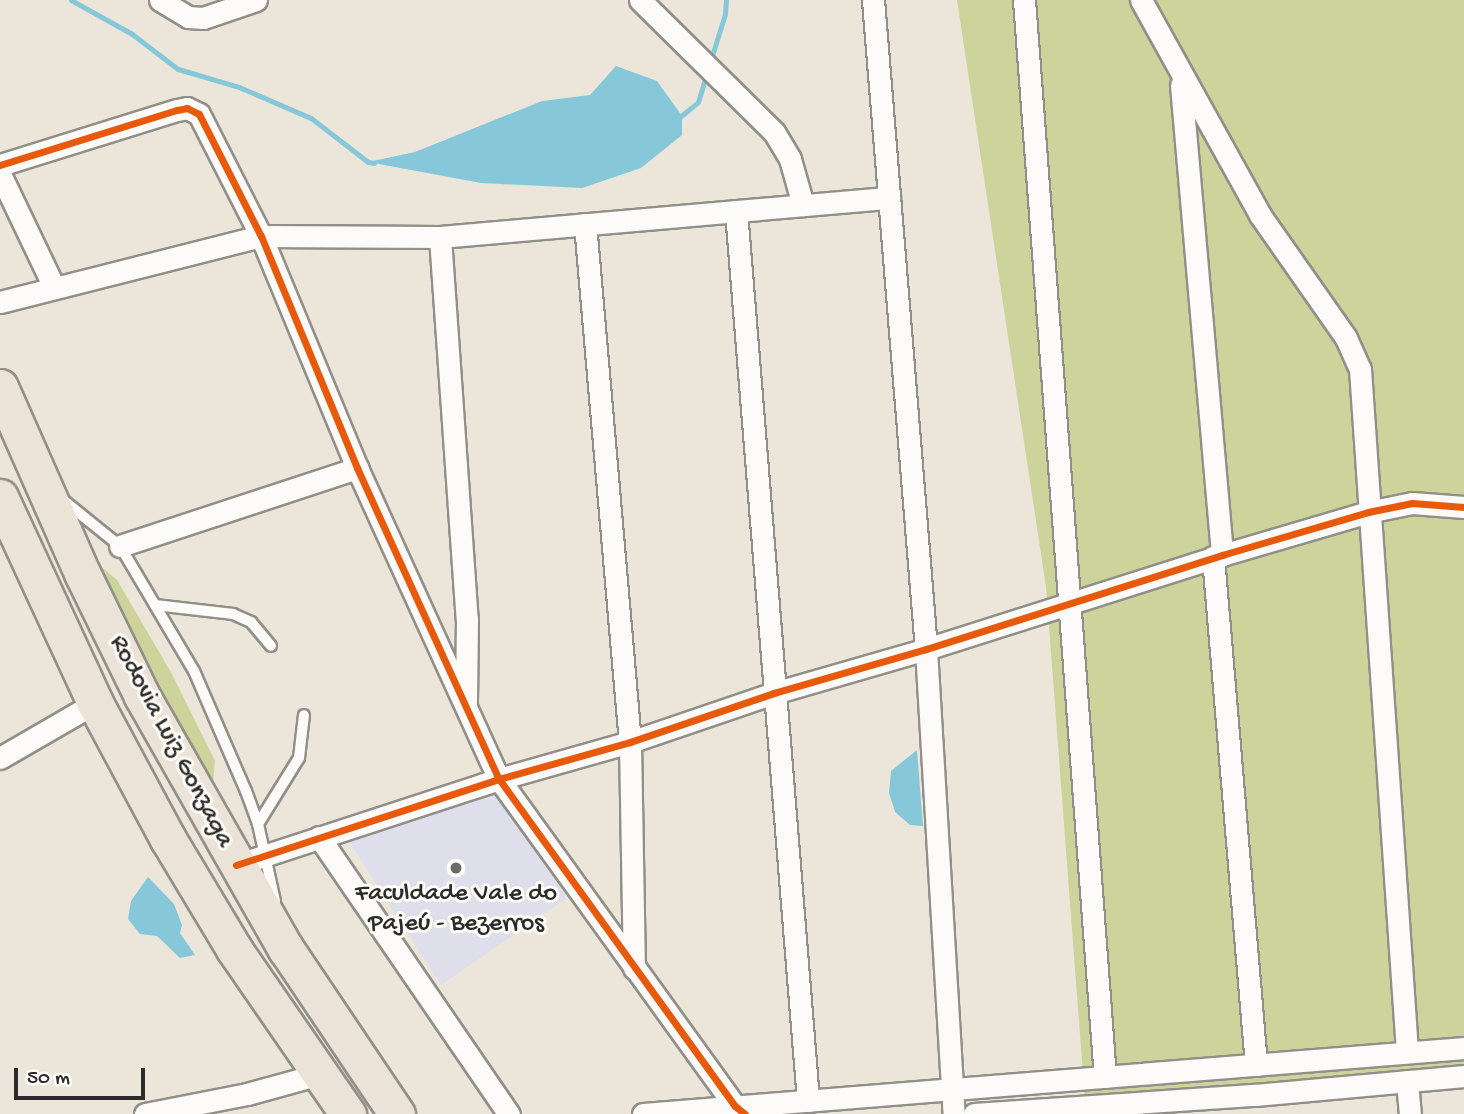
<!DOCTYPE html>
<meta charset="utf-8">
<style>
body{margin:0}
#map{position:relative;width:1464px;height:1114px;overflow:hidden;background:#ebe6d9;font-family:"Gochi Hand",sans-serif}
div>[style]{position:absolute}
.built>*{inset:0;background:#dfdeeb}
.green>*{inset:0;background:#cdd49b}
.water>*{inset:0;background:#86c8d9}
.stream>*{height:5px;margin:-2.5px;padding:0 2.5px;transform-origin:2.5px;border-radius:2.5px;background:#86c8d9}
.roads{filter:drop-shadow(2px 0 #918f88) drop-shadow(-2px 0 #918f88) drop-shadow(0 2px #918f88) drop-shadow(0 -2px #918f88)}
.service>*{height:10px;margin:-5px;padding:0 5px;transform-origin:5px;border-radius:5px;background:#fcfbf9}
.minor>*{height:21px;margin:-10.5px;padding:0 10.5px;transform-origin:10.5px;border-radius:10.5px;background:#fcfbf9}
.trunk>*{height:35px;margin:-17.5px;padding:0 17.5px;transform-origin:17.5px;border-radius:17.5px;background:#ebe3d7}
.cycleway>*{height:7px;margin:-3.5px;padding:0 3.5px;transform-origin:3.5px;border-radius:3.5px;background:#e8590c}
.dots>*{width:19px;height:19px;translate:-50% -50%;box-sizing:border-box;border:4px solid #fdfcf7;border-radius:50%}
span{translate:-50% -50%;white-space:nowrap;text-align:center;line-height:1.15;-webkit-text-stroke:6px #fdfcf7;paint-order:stroke}
.street-label{font-size:26px;color:#2b2b2b}
.poi-label{font-size:26px;color:#2b2b2b}
.scale{position:absolute;left:14px;top:1068px;width:131px;height:32px;box-sizing:border-box;border:4px solid #2b2b2b;border-top:0;padding-left:9px;font-size:21px;line-height:24px;white-space:nowrap;color:#2b2b2b;-webkit-text-stroke:5px #fdfcf7;paint-order:stroke}
</style>
<div id="map">
<div class="built">
<i style="clip-path:polygon(496px 794px,567px 898px,441px 985px,347px 838px)"></i>
</div>
<div class="green">
<i style="clip-path:polygon(957px 0,1464px 0,1464px 1089px,1154px 1114px,1086px 1114px,1046px 587px)"></i>
<i style="clip-path:polygon(91px 558px,117px 580px,172px 674px,215px 761px,210px 815px)"></i>
</div>
<div class="water">
<i style="clip-path:polygon(616px 66px,657px 81px,682px 116px,682px 135px,641px 168px,582px 188px,481px 183px,368px 162px,415px 152px,542px 101px,590px 95px)"></i>
<i style="clip-path:polygon(917px 750px,923px 826px,910px 825px,895px 812px,889px 793px,891px 771px)"></i>
<i style="clip-path:polygon(148px 877px,174px 904px,182px 925px,180px 933px,195px 955px,180px 958px,157px 936px,140px 934px,128px 919px,131px 901px)"></i>
</div>
<div class="stream">
<i style="left:71px;top:0;width:70px;rotate:29.1deg"></i>
<i style="left:132px;top:34px;width:58px;rotate:37.3deg"></i>
<i style="left:178px;top:69px;width:64px;rotate:16.4deg"></i>
<i style="left:239px;top:87px;width:78px;rotate:23.3deg"></i>
<i style="left:311px;top:118px;width:72px;rotate:37.7deg"></i>
<i style="left:368px;top:162px;width:6px;rotate:9deg"></i>
<i style="left:710px;top:62px;width:50px;rotate:-72.6deg"></i>
<i style="left:725px;top:14px;width:14px;rotate:-86deg"></i>
<i style="left:676px;top:120px;width:28px;rotate:-39deg"></i>
<i style="left:698px;top:102px;width:28px;rotate:-73deg"></i>
</div>
<div class="roads">
<div class="service">
<i style="left:63px;top:500px;width:73px;rotate:38.9deg"></i>
<i style="left:120px;top:546px;width:145px;rotate:59.4deg"></i>
<i style="left:194px;top:671px;width:131px;rotate:66.6deg"></i>
<i style="left:246px;top:791px;width:35px;rotate:70deg"></i>
<i style="left:258px;top:824px;width:79px;rotate:77.6deg"></i>
<i style="left:155px;top:605px;width:79px;rotate:6.6deg"></i>
<i style="left:233px;top:614px;width:20px;rotate:24deg"></i>
<i style="left:251px;top:622px;width:31px;rotate:50deg"></i>
<i style="left:258px;top:824px;width:78px;rotate:-58.2deg"></i>
<i style="left:299px;top:758px;width:43px;rotate:-83.4deg"></i>
</div>
<div class="minor">
<i style="left:160px;top:0;width:33px;rotate:31deg"></i>
<i style="left:188px;top:17px;width:15px;rotate:4deg"></i>
<i style="left:203px;top:18px;width:56px;rotate:-18.8deg"></i>
<i style="left:640px;top:0;width:188px;rotate:44.6deg"></i>
<i style="left:774px;top:132px;width:31px;rotate:59deg"></i>
<i style="left:790px;top:159px;width:48px;rotate:74.2deg"></i>
<i style="left:873px;top:0;width:651px;rotate:85.33deg"></i>
<i style="left:926px;top:649px;width:466px;rotate:86.6deg"></i>
<i style="left:1024px;top:0;width:1080px;rotate:85.7deg"></i>
<i style="left:1141px;top:0;width:246px;rotate:61deg"></i>
<i style="left:1260px;top:215px;width:150px;rotate:55deg"></i>
<i style="left:1346px;top:338px;width:34px;rotate:66deg"></i>
<i style="left:1360px;top:369px;width:685px;rotate:86.06deg"></i>
<i style="left:1181px;top:85px;width:472px;rotate:85deg"></i>
<i style="left:0;top:165px;width:185px;rotate:-17.3deg"></i>
<i style="left:177px;top:110px;width:10px;rotate:-11deg"></i>
<i style="left:187px;top:108px;width:13px;rotate:27deg"></i>
<i style="left:199px;top:114px;width:137px;rotate:63.1deg"></i>
<i style="left:261px;top:236px;width:251px;rotate:67.5deg"></i>
<i style="left:357px;top:468px;width:342px;rotate:65.5deg"></i>
<i style="left:499px;top:779px;width:403px;rotate:54.2deg"></i>
<i style="left:735px;top:1106px;width:13px;rotate:39deg"></i>
<i style="left:0;top:174px;width:125px;rotate:64.5deg"></i>
<i style="left:736px;top:211px;width:893px;rotate:85.37deg"></i>
<i style="left:585px;top:224px;width:520px;rotate:85.04deg"></i>
<i style="left:630px;top:742px;width:226px;rotate:89deg"></i>
<i style="left:440px;top:237px;width:383px;rotate:86deg"></i>
<i style="left:467px;top:619px;width:85px;rotate:90.7deg"></i>
<i style="left:0;top:302px;width:269px;rotate:-14.2deg"></i>
<i style="left:261px;top:236px;width:179px;rotate:0.3deg"></i>
<i style="left:440px;top:237px;width:451px;rotate:-5deg"></i>
<i style="left:120px;top:546px;width:250px;rotate:-18.2deg"></i>
<i style="left:1213px;top:557px;width:510px;rotate:85.16deg"></i>
<i style="left:0;top:758px;width:110px;rotate:-30.1deg"></i>
<i style="left:319px;top:837px;width:336px;rotate:55.6deg"></i>
<i style="left:236px;top:865px;width:277px;rotate:-18.1deg"></i>
<i style="left:499px;top:779px;width:136px;rotate:-15.8deg"></i>
<i style="left:630px;top:742px;width:152px;rotate:-18.8deg"></i>
<i style="left:774px;top:693px;width:158px;rotate:-16.1deg"></i>
<i style="left:926px;top:649px;width:311px;rotate:-17.6deg"></i>
<i style="left:1222px;top:555px;width:152px;rotate:-16.4deg"></i>
<i style="left:1368px;top:512px;width:45px;rotate:-11.6deg"></i>
<i style="left:1412px;top:503px;width:52px;rotate:4.4deg"></i>
<i style="left:1407px;top:1081px;width:33px;rotate:85deg"></i>
<i style="left:145px;top:1114px;width:104px;rotate:-11.1deg"></i>
<i style="left:247px;top:1094px;width:76px;rotate:-15.3deg"></i>
<i style="left:643px;top:1114px;width:824px;rotate:-4.6deg"></i>
<i style="left:974px;top:1114px;width:282px;rotate:-3.9deg"></i>
<i style="left:1255px;top:1095px;width:210px;rotate:-5.2deg"></i>
</div>
<div class="trunk">
<i style="left:0;top:387px;width:206px;rotate:66.2deg"></i>
<i style="left:83px;top:575px;width:135px;rotate:64deg"></i>
<i style="left:142px;top:696px;width:291px;rotate:60.4deg"></i>
<i style="left:286px;top:949px;width:199px;rotate:56.1deg"></i>
<i style="left:0;top:497px;width:227px;rotate:65.2deg"></i>
<i style="left:95px;top:703px;width:154px;rotate:61.8deg"></i>
<i style="left:168px;top:839px;width:128px;rotate:59deg"></i>
<i style="left:234px;top:949px;width:201px;rotate:55.4deg"></i>
</div>
</div>
<div class="cycleway">
<i style="left:0;top:165px;width:185px;rotate:-17.3deg"></i>
<i style="left:177px;top:110px;width:10px;rotate:-11deg"></i>
<i style="left:187px;top:108px;width:13px;rotate:27deg"></i>
<i style="left:199px;top:114px;width:137px;rotate:63.1deg"></i>
<i style="left:261px;top:236px;width:251px;rotate:67.5deg"></i>
<i style="left:357px;top:468px;width:342px;rotate:65.5deg"></i>
<i style="left:499px;top:779px;width:403px;rotate:54.2deg"></i>
<i style="left:735px;top:1106px;width:13px;rotate:39deg"></i>
<i style="left:236px;top:865px;width:277px;rotate:-18.1deg"></i>
<i style="left:499px;top:779px;width:136px;rotate:-15.8deg"></i>
<i style="left:630px;top:742px;width:152px;rotate:-18.8deg"></i>
<i style="left:774px;top:693px;width:158px;rotate:-16.1deg"></i>
<i style="left:926px;top:649px;width:311px;rotate:-17.6deg"></i>
<i style="left:1222px;top:555px;width:152px;rotate:-16.4deg"></i>
<i style="left:1368px;top:512px;width:45px;rotate:-11.6deg"></i>
<i style="left:1412px;top:503px;width:52px;rotate:4.4deg"></i>
</div>
<div class="dots">
<i style="left:456px;top:868px;background:#6e6c68"></i>
</div>
<div class="street-label">
<span style="left:170px;top:742px;rotate:62deg">Rodovia Luiz Gonzaga</span>
</div>
<div class="poi-label">
<span style="left:456px;top:910px">Faculdade Vale do<br>Pajeú - Bezerros</span>
</div>
<div class="scale">50 m</div>
</div>
